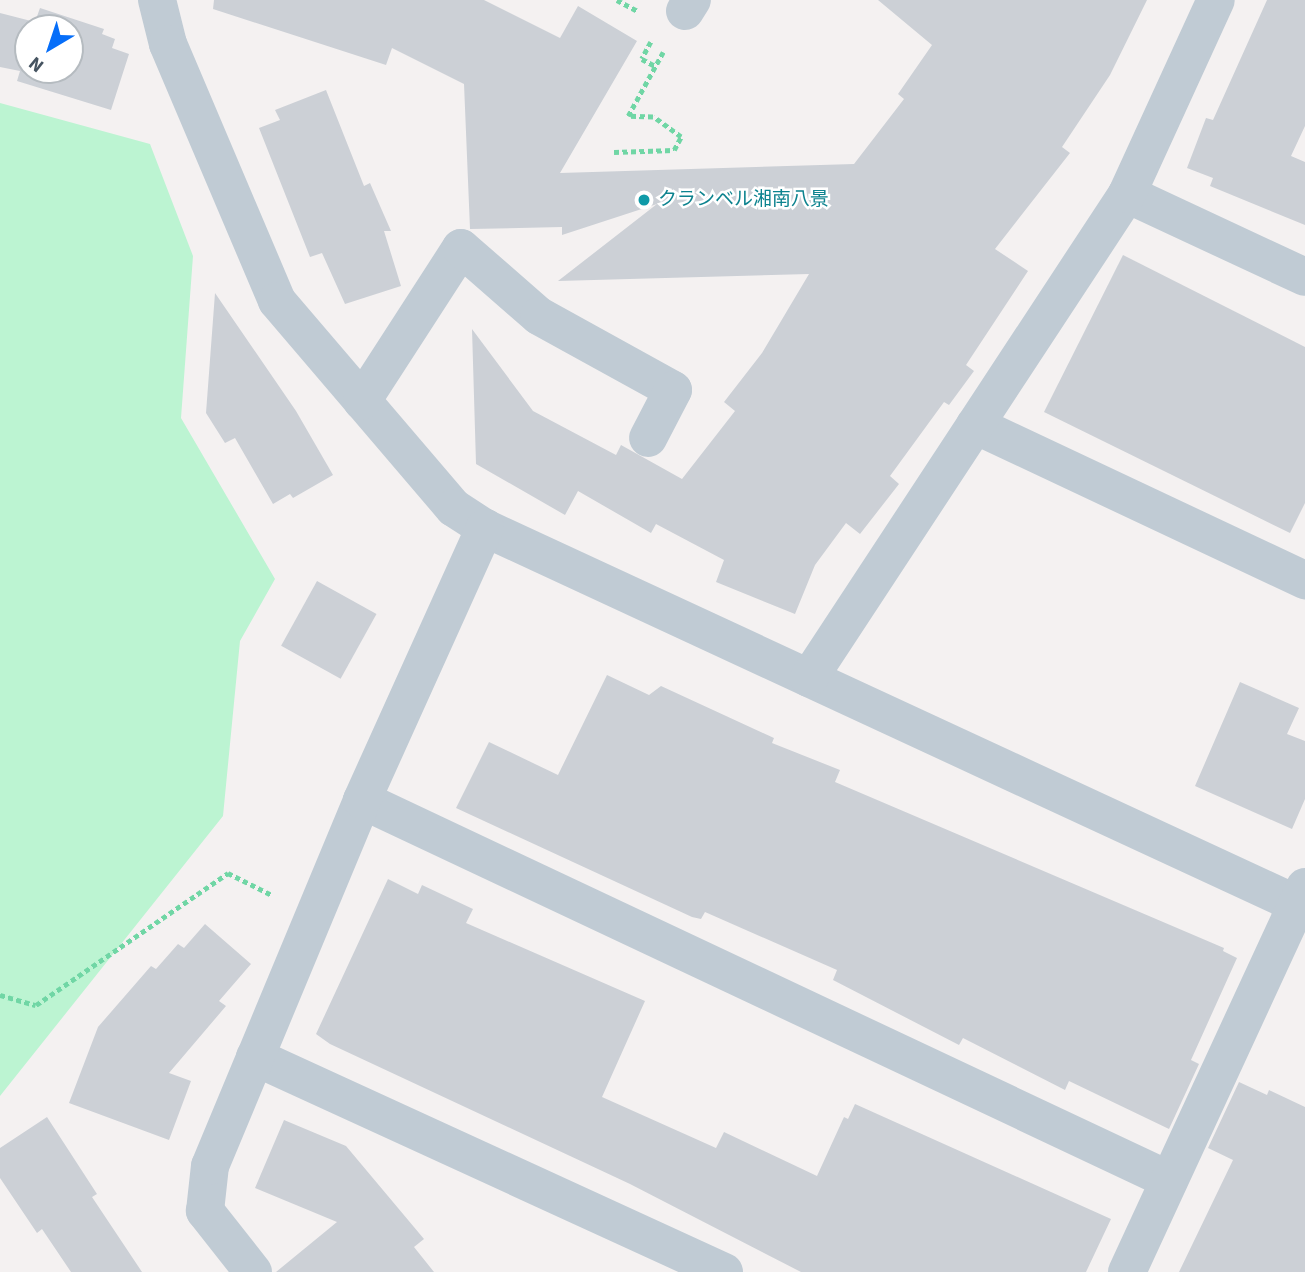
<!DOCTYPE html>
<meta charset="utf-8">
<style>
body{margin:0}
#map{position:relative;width:1305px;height:1272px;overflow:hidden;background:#f4f1f1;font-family:"Source Sans 3","Noto Sans JP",sans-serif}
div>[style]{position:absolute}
.green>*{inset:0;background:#bcf4d2}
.building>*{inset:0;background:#ccd0d6;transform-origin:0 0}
.path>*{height:4.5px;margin-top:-2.25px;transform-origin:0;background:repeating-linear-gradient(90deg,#70d6a5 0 5px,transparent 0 8.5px)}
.minor>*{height:38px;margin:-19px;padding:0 19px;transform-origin:19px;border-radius:19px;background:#c0cbd4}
.dots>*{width:19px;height:19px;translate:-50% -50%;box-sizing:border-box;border:4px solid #fff;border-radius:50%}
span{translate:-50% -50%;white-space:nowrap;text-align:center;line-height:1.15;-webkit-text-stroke:5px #fff;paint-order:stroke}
.culture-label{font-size:19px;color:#0d838f}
.left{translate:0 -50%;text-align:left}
.north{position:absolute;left:14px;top:14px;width:70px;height:70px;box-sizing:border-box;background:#fff;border:2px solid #b5bbc0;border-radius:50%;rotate:219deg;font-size:19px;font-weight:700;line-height:28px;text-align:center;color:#465461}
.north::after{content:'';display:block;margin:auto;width:24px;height:32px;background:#066ef9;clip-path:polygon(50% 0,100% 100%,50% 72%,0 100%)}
</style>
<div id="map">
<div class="green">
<i style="clip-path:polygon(0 103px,150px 144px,193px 256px,181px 418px,275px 579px,240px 641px,223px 816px,0 1096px)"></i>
</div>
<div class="building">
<i style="clip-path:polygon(214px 0,484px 0,560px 38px,578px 6px,637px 41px,560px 173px,854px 164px,904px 99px,898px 94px,932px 45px,878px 0,1147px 0,1110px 75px,1062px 147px,1070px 153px,995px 249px,1028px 271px,966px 365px,974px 371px,949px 405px,944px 402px,890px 476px,899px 484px,860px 534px,846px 523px,815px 565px,795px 614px,716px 582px,724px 560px,656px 524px,651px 533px,578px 491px,565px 515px,476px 464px,472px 329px,533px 411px,616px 455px,621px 445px,682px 479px,735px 411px,724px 402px,762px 353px,809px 274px,558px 281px,657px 204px,562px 235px,562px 227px,470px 229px,464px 84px,392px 48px,386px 65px,213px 9px)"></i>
<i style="clip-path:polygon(1267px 0,1305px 0,1305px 126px,1291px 156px,1305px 162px,1305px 225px,1210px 186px,1213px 178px,1187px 168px,1206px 118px,1213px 120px)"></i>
<i style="clip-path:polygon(evenodd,40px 8px,104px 29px,102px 34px,115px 39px,112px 48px,129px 54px,111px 110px,17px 81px,20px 71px,0 67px,0 13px,35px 22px,40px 8px,28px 28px,70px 28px,70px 70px,28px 70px,28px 28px)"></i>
<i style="clip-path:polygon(326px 90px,364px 186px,370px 183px,391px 231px,384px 231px,401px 286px,345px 304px,322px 253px,310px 257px,259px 128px,280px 120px,275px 110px)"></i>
<i style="clip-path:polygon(1123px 255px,1305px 347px,1305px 503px,1290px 533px,1044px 412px)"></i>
<i style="clip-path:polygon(215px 293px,296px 411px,333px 475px,293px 498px,290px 494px,273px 504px,235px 438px,225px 443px,206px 413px)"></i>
<i style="left:317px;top:581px;width:68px;height:74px;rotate:29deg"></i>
<i style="clip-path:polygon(607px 675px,649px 695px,661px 686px,774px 738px,772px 743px,840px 770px,835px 782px,1224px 948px,1223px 951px,1237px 958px,1191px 1060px,1199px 1064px,1169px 1129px,1069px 1081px,1065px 1090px,963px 1038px,959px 1045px,833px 980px,837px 970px,705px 912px,701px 919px,692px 917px,456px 808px,489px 742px,558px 775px)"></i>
<i style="clip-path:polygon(1240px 682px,1299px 708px,1287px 734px,1305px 741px,1305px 799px,1292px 829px,1195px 786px)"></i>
<i style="clip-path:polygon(388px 879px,418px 894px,422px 885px,473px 909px,466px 923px,645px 1001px,602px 1097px,716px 1148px,724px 1132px,817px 1176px,844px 1117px,848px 1119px,855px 1104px,1111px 1219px,1086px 1272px,801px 1272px,630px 1184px,330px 1044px,316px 1034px)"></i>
<i style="clip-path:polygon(205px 924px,251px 964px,219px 1001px,226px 1006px,169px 1073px,191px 1081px,169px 1140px,69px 1103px,98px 1027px,151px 966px,156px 969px,178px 944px,184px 948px)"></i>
<i style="clip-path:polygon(1239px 1082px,1267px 1095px,1269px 1090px,1305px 1107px,1305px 1272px,1179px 1272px,1233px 1160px,1208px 1148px)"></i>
<i style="clip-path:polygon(47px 1117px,97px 1194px,92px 1197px,142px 1272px,71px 1272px,42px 1229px,37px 1233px,0 1178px,0 1148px)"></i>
<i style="clip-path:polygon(284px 1120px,346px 1146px,424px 1239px,414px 1247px,434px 1272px,276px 1272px,337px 1222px,255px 1188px)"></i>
</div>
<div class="path">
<i style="left:617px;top:0;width:24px;rotate:28deg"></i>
<i style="left:651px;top:42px;width:19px;rotate:118deg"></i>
<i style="left:642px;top:59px;width:15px;rotate:28deg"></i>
<i style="left:614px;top:152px;width:60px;rotate:-1.9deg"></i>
<i style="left:674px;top:150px;width:15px;rotate:-62deg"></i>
<i style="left:681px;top:137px;width:34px;rotate:-144deg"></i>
<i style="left:653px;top:117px;width:25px;rotate:-178deg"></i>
<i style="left:628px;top:116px;width:73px;rotate:-61.3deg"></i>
<i style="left:0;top:995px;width:37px;rotate:16deg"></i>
<i style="left:36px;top:1005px;width:233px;rotate:-34.5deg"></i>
<i style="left:228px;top:873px;width:49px;rotate:26.6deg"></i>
</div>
<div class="minor">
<i style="left:157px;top:0;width:45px;rotate:76deg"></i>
<i style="left:168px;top:44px;width:279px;rotate:67deg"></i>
<i style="left:277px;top:301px;width:272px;rotate:49.5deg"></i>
<i style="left:454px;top:508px;width:37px;rotate:33deg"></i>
<i style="left:485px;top:528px;width:904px;rotate:24.86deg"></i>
<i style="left:685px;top:11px;width:13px;rotate:-58deg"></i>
<i style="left:1127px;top:194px;width:196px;rotate:25deg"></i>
<i style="left:362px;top:401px;width:182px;rotate:-57.1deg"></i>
<i style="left:461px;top:248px;width:103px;rotate:41.1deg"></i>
<i style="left:539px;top:316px;width:153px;rotate:28.9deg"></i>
<i style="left:673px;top:390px;width:54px;rotate:117.5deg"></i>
<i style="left:975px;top:425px;width:365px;rotate:25.2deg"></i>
<i style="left:809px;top:678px;width:579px;rotate:-56.69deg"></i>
<i style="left:1127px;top:194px;width:213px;rotate:-65.4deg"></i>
<i style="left:362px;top:800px;width:892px;rotate:25.21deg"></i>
<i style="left:255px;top:1057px;width:516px;rotate:24.63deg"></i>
<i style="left:253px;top:1272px;width:78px;rotate:-128.2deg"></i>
<i style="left:205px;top:1211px;width:45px;rotate:-83.7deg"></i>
<i style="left:210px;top:1166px;width:396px;rotate:-67.4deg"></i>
<i style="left:362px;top:800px;width:299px;rotate:-65.7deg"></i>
<i style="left:1127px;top:1272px;width:424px;rotate:-65.2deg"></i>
</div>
<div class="dots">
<i style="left:644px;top:200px;background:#0f9aa8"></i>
</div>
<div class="culture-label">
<span class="left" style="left:658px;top:200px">クランベル湘南八景</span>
</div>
<div class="north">N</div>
</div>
